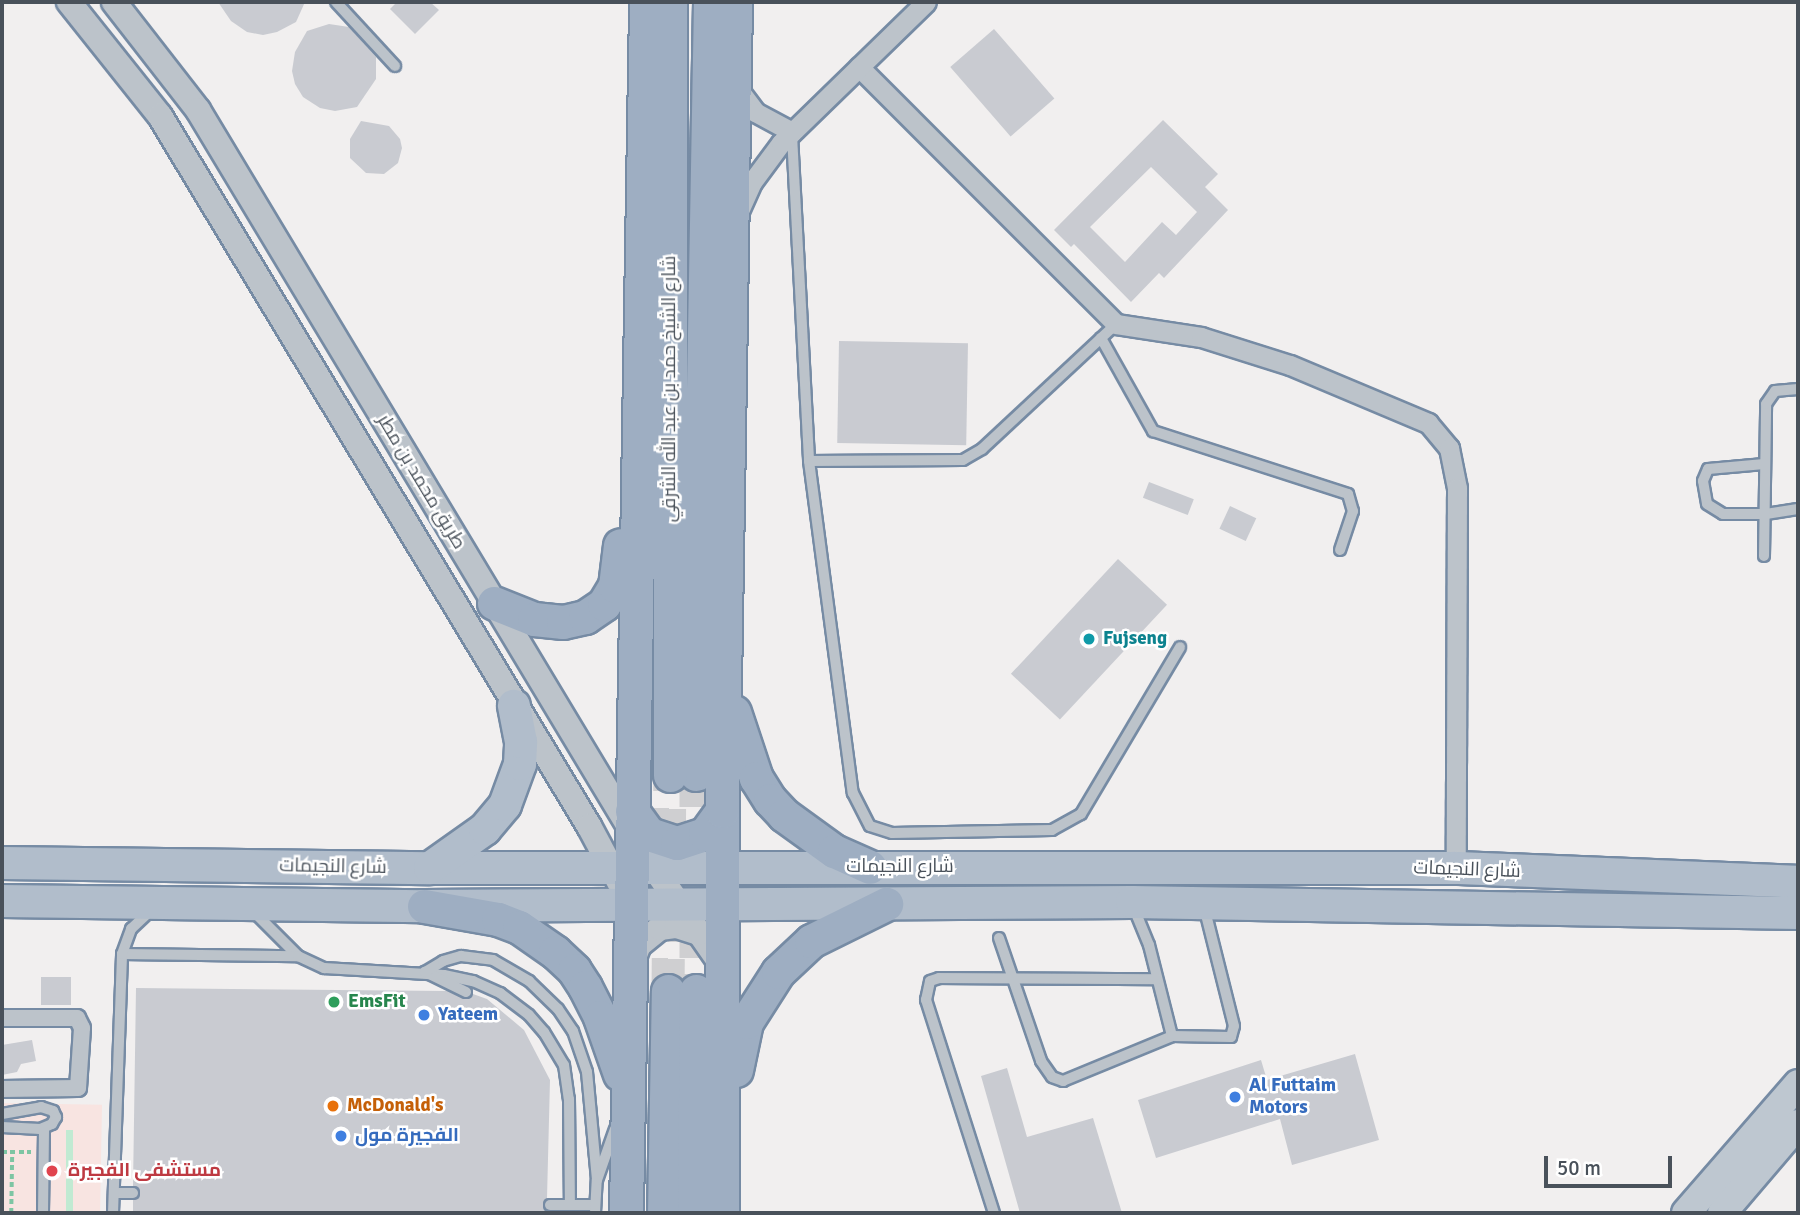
<!DOCTYPE html>
<meta charset="utf-8">
<style>
body{margin:0}
#map{position:relative;width:1800px;height:1215px;overflow:hidden;background:#f1efef;font-family:Signika,Cairo,sans-serif}
div>[style]{position:absolute}
.medical>*{inset:0;background:#f8e4e1;transform-origin:0 0}
.green>*{inset:0;background:#c1ead2;transform-origin:0 0}
.building>*{inset:0;background:#c9cbd1;transform-origin:0 0}
.trunk-tunnel>*{height:33px;margin-top:-16.5px;transform-origin:0;background:repeating-linear-gradient(90deg,#cfcfd1 0 33px,transparent 0 50px)}
.path>*{height:3.5px;margin-top:-1.75px;transform-origin:0;background:repeating-linear-gradient(90deg,#7dc5a3 0 5px,transparent 0 8.5px)}
.roads{filter:drop-shadow(2px 0 #768ba4) drop-shadow(-2px 0 #768ba4) drop-shadow(0 2px #768ba4) drop-shadow(0 -2px #768ba4)}
.service>*{height:10px;margin:-5px;padding:0 5px;transform-origin:5px;border-radius:5px;background:#bcc3ca}
.pedestrian>*{height:16px;margin:-8px;padding:0 8px;transform-origin:8px;border-radius:8px;background:#bcc3ca}
.minor>*{height:19px;margin:-9.5px;padding:0 9.5px;transform-origin:9.5px;border-radius:9.5px;background:#bcc3ca}
.tertiary>*{height:24px;margin:-12px;padding:0 12px;transform-origin:12px;border-radius:12px;background:#bcc3ca}
.secondary>*{height:28px;margin:-14px;padding:0 14px;transform-origin:14px;border-radius:14px;background:#bec7d0}
.primary>*{height:32px;margin:-16px;padding:0 16px;transform-origin:16px;border-radius:16px;background:#b1bdcb}
.trunk>*{height:33px;margin:-16.5px;padding:0 16.5px;transform-origin:16.5px;border-radius:16.5px;background:#9eaec2}
.dots>*{width:19px;height:19px;translate:-50% -50%;box-sizing:border-box;border:4px solid #fff;border-radius:50%}
span{translate:-50% -50%;white-space:nowrap;text-align:center;line-height:1.15;-webkit-text-stroke:5px #fff;paint-order:stroke}
.street-label{font-size:19px;color:#49515a}
.culture-label{font-size:19px;color:#0d838f;font-weight:700}
.left{translate:0 -50%;text-align:left}
.leisure-label{font-size:19px;color:#27864d;font-weight:700}
.shop-label{font-size:19px;color:#366cbe;font-weight:700}
.food-label{font-size:19px;color:#c56008;font-weight:700}
.health-label{font-size:19px;color:#be3a42;font-weight:700}
.frame{position:absolute;inset:0;border:4px solid #49515a;pointer-events:none}
.scale{position:absolute;left:1544px;top:1156px;width:128px;height:32px;box-sizing:border-box;border:4px solid #49515a;border-top:0;padding-left:9px;font-size:21px;line-height:24px;white-space:nowrap;color:#49515a;-webkit-text-stroke:5px #fff;paint-order:stroke}
</style>
<div id="map">
<div class="medical">
<i style="left:2px;top:1103px;width:100px;height:110px;rotate:1deg"></i>
</div>
<div class="green">
<i style="left:66px;top:1130px;width:7px;height:83px"></i>
</div>
<div class="building">
<i style="clip-path:polygon(218px 2px,305px 2px,296px 22px,277px 32px,263px 35px,247px 32px,231px 21px)"></i>
<i style="clip-path:polygon(397px 2px,430px 2px,439px 10px,415px 34px,390px 9px)"></i>
<i style="clip-path:polygon(329px 24px,349px 27px,376px 57px,376px 79px,357px 107px,335px 111px,320px 108px,303px 97px,295px 84px,292px 71px,295px 52px,307px 31px)"></i>
<i style="left:994px;top:29px;width:92px;height:58px;rotate:49deg"></i>
<i style="clip-path:polygon(evenodd,1163px 120px,1218px 174px,1205px 187px,1228px 210px,1164px 278px,1159px 273px,1131px 302px,1074px 244px,1071px 247px,1054px 230px,1163px 120px,1151px 167px,1197px 212px,1176px 235px,1162px 222px,1125px 262px,1090px 227px,1151px 167px)"></i>
<i style="clip-path:polygon(361px 121px,389px 126px,400px 139px,402px 148px,398px 163px,384px 174px,366px 173px,350px 158px,350px 139px)"></i>
<i style="left:839px;top:341px;width:129px;height:102px;rotate:1deg"></i>
<i style="left:1149px;top:482px;width:48px;height:17px;rotate:21deg"></i>
<i style="left:1230px;top:506px;width:29px;height:25px;rotate:25deg"></i>
<i style="left:1118px;top:559px;width:67px;height:157px;rotate:43deg"></i>
<i style="left:41px;top:977px;width:30px;height:28px"></i>
<i style="clip-path:polygon(136px 988px,448px 991px,466px 999px,473px 994px,487px 999px,524px 1030px,550px 1080px,547px 1198px,543px 1204px,547px 1213px,133px 1213px,133px 1200px,140px 1194px,133px 1186px)"></i>
<i style="clip-path:polygon(32px 1040px,36px 1061px,21px 1064px,17px 1072px,2px 1075px,2px 1045px)"></i>
<i style="clip-path:polygon(1355px 1054px,1379px 1140px,1292px 1165px,1280px 1119px,1156px 1158px,1138px 1100px,1261px 1060px,1267px 1080px)"></i>
<i style="clip-path:polygon(1007px 1068px,1027px 1137px,1093px 1118px,1122px 1213px,1020px 1213px,981px 1076px)"></i>
</div>
<div class="trunk-tunnel">
<i style="left:696px;top:774px;width:217px;rotate:90deg"></i>
<i style="left:668px;top:991px;width:216px;rotate:-89.5deg"></i>
</div>
<div class="path">
<i style="left:2px;top:1152px;width:29px"></i>
<i style="left:11px;top:1213px;width:61px;rotate:-89.1deg"></i>
</div>
<div class="roads">
<div class="service">
<i style="left:336px;top:2px;width:87px;rotate:47.3deg"></i>
<i style="left:792px;top:135px;width:326px;rotate:87deg"></i>
<i style="left:809px;top:461px;width:335px;rotate:82.5deg"></i>
<i style="left:853px;top:793px;width:37px;rotate:63deg"></i>
<i style="left:870px;top:826px;width:23px;rotate:18deg"></i>
<i style="left:892px;top:833px;width:160px;rotate:-1.1deg"></i>
<i style="left:1052px;top:830px;width:33px;rotate:-29deg"></i>
<i style="left:1081px;top:814px;width:194px;rotate:-59.3deg"></i>
<i style="left:1101px;top:338px;width:107px;rotate:60.8deg"></i>
<i style="left:1153px;top:431px;width:205px;rotate:17.9deg"></i>
<i style="left:1348px;top:494px;width:18px;rotate:74deg"></i>
<i style="left:1353px;top:511px;width:41px;rotate:108.4deg"></i>
<i style="left:809px;top:461px;width:154px;rotate:-0.4deg"></i>
<i style="left:963px;top:460px;width:22px;rotate:-30deg"></i>
<i style="left:982px;top:449px;width:183px;rotate:-43deg"></i>
<i style="left:1764px;top:464px;width:56px;rotate:174.9deg"></i>
<i style="left:1708px;top:469px;width:13px;rotate:113deg"></i>
<i style="left:1703px;top:481px;width:23px;rotate:80deg"></i>
<i style="left:1707px;top:504px;width:19px;rotate:32deg"></i>
<i style="left:1723px;top:514px;width:43px"></i>
<i style="left:1766px;top:514px;width:32px;rotate:-9deg"></i>
<i style="left:1764px;top:556px;width:152px;rotate:-89.2deg"></i>
<i style="left:1766px;top:404px;width:16px;rotate:-55deg"></i>
<i style="left:1775px;top:391px;width:23px;rotate:-5deg"></i>
<i style="left:1133px;top:906px;width:42px;rotate:67.7deg"></i>
<i style="left:1149px;top:945px;width:94px;rotate:75.8deg"></i>
<i style="left:255px;top:913px;width:61px;rotate:45deg"></i>
<i style="left:999px;top:938px;width:130px;rotate:71.1deg"></i>
<i style="left:1041px;top:1061px;width:19px;rotate:55deg"></i>
<i style="left:1052px;top:1077px;width:12px;rotate:20deg"></i>
<i style="left:1063px;top:1081px;width:118px;rotate:-22.4deg"></i>
<i style="left:1172px;top:1036px;width:59px;rotate:1deg"></i>
<i style="left:1231px;top:1037px;width:11px;rotate:-75deg"></i>
<i style="left:1234px;top:1026px;width:123px;rotate:-104.1deg"></i>
<i style="left:122px;top:954px;width:176px;rotate:0.7deg"></i>
<i style="left:298px;top:956px;width:29px;rotate:25deg"></i>
<i style="left:324px;top:968px;width:120px;rotate:3.3deg"></i>
<i style="left:444px;top:975px;width:30px;rotate:12deg"></i>
<i style="left:473px;top:981px;width:30px;rotate:24deg"></i>
<i style="left:500px;top:993px;width:36px;rotate:37deg"></i>
<i style="left:529px;top:1015px;width:23px;rotate:49deg"></i>
<i style="left:544px;top:1032px;width:39px;rotate:59deg"></i>
<i style="left:564px;top:1065px;width:34px;rotate:82deg"></i>
<i style="left:569px;top:1099px;width:106px;rotate:89.5deg"></i>
<i style="left:466px;top:992px;width:46px;rotate:-154deg"></i>
<i style="left:425px;top:972px;width:21px;rotate:-31deg"></i>
<i style="left:443px;top:961px;width:19px;rotate:-16deg"></i>
<i style="left:461px;top:956px;width:32px;rotate:7deg"></i>
<i style="left:493px;top:960px;width:42px;rotate:30.3deg"></i>
<i style="left:529px;top:981px;width:40px;rotate:44deg"></i>
<i style="left:558px;top:1009px;width:27px;rotate:56deg"></i>
<i style="left:573px;top:1031px;width:43px;rotate:71.1deg"></i>
<i style="left:587px;top:1072px;width:108px;rotate:84.7deg"></i>
<i style="left:2px;top:1114px;width:40px;rotate:-10deg"></i>
<i style="left:41px;top:1107px;width:13px;rotate:18deg"></i>
<i style="left:53px;top:1111px;width:7px;rotate:63deg"></i>
<i style="left:56px;top:1117px;width:8px;rotate:120deg"></i>
<i style="left:52px;top:1124px;width:13px;rotate:157deg"></i>
<i style="left:40px;top:1129px;width:38px;rotate:-177deg"></i>
<i style="left:114px;top:1193px;width:19px"></i>
<i style="left:550px;top:1205px;width:45px"></i>
<i style="left:43px;top:1213px;width:85px;rotate:-89.3deg"></i>
<i style="left:113px;top:1213px;width:259px;rotate:-88deg"></i>
<i style="left:122px;top:954px;width:27px;rotate:-70deg"></i>
<i style="left:131px;top:929px;width:25px;rotate:-43deg"></i>
<i style="left:595px;top:1213px;width:33px;rotate:-87deg"></i>
<i style="left:597px;top:1180px;width:54px;rotate:-70.6deg"></i>
<i style="left:994px;top:1213px;width:224px;rotate:-107.7deg"></i>
<i style="left:926px;top:1000px;width:19px;rotate:-78deg"></i>
<i style="left:930px;top:981px;width:9px;rotate:-18deg"></i>
<i style="left:939px;top:978px;width:218px;rotate:0.3deg"></i>
</div>
<div class="pedestrian">
<i style="left:2px;top:1018px;width:75px"></i>
<i style="left:77px;top:1018px;width:11px;rotate:63deg"></i>
<i style="left:82px;top:1028px;width:60px;rotate:93.8deg"></i>
<i style="left:78px;top:1088px;width:76px;rotate:179.2deg"></i>
</div>
<div class="minor">
<i style="left:859px;top:67px;width:363px;rotate:45deg"></i>
<i style="left:1116px;top:324px;width:86px;rotate:8.7deg"></i>
<i style="left:1201px;top:337px;width:93px;rotate:17.5deg"></i>
<i style="left:1290px;top:365px;width:150px;rotate:22.8deg"></i>
<i style="left:1428px;top:423px;width:33px;rotate:50deg"></i>
<i style="left:1449px;top:448px;width:41px;rotate:78.7deg"></i>
<i style="left:1457px;top:488px;width:380px;rotate:90.2deg"></i>
<i style="left:735px;top:85px;width:34px;rotate:53deg"></i>
<i style="left:755px;top:112px;width:42px;rotate:28.4deg"></i>
<i style="left:739px;top:211px;width:32px;rotate:-66deg"></i>
<i style="left:752px;top:182px;width:49px;rotate:-53.4deg"></i>
<i style="left:781px;top:143px;width:202px;rotate:-44.2deg"></i>
</div>
<div class="tertiary">
<i style="left:69px;top:2px;width:146px;rotate:51.4deg"></i>
<i style="left:160px;top:116px;width:830px;rotate:58.86deg"></i>
<i style="left:589px;top:826px;width:64px;rotate:61.8deg"></i>
<i style="left:114px;top:2px;width:137px;rotate:52.1deg"></i>
<i style="left:198px;top:110px;width:885px;rotate:58.97deg"></i>
<i style="left:654px;top:868px;width:121px;rotate:55.1deg"></i>
<i style="left:632px;top:963px;width:19px;rotate:-69deg"></i>
<i style="left:639px;top:945px;width:27px;rotate:-39deg"></i>
<i style="left:660px;top:928px;width:17px;rotate:-7deg"></i>
<i style="left:677px;top:926px;width:23px;rotate:18deg"></i>
</div>
<div class="secondary">
<i style="left:1686px;top:1213px;width:171px;rotate:-49deg"></i>
<i style="left:1722px;top:1213px;width:117px;rotate:-49.5deg"></i>
</div>
<div class="primary">
<i style="left:2px;top:863px;width:428px;rotate:0.7deg"></i>
<i style="left:430px;top:868px;width:1026px"></i>
<i style="left:1456px;top:868px;width:342px;rotate:2.3deg"></i>
<i style="left:430px;top:868px;width:67px;rotate:-35.3deg"></i>
<i style="left:485px;top:829px;width:31px;rotate:-50deg"></i>
<i style="left:505px;top:805px;width:44px;rotate:-69.9deg"></i>
<i style="left:520px;top:764px;width:22px;rotate:-87deg"></i>
<i style="left:521px;top:742px;width:37px;rotate:-101deg"></i>
<i style="left:2px;top:901px;width:422px;rotate:0.7deg"></i>
<i style="left:424px;top:906px;width:708px;rotate:-0.32deg"></i>
<i style="left:1132px;top:902px;width:666px;rotate:0.95deg"></i>
</div>
<div class="trunk">
<i style="left:494px;top:603px;width:43px;rotate:21.8deg"></i>
<i style="left:534px;top:619px;width:29px;rotate:6deg"></i>
<i style="left:563px;top:622px;width:23px;rotate:-13deg"></i>
<i style="left:585px;top:617px;width:23px;rotate:-34deg"></i>
<i style="left:604px;top:604px;width:21px;rotate:-59deg"></i>
<i style="left:615px;top:586px;width:41px;rotate:-83deg"></i>
<i style="left:734px;top:712px;width:70px;rotate:71.6deg"></i>
<i style="left:756px;top:778px;width:26px;rotate:58deg"></i>
<i style="left:770px;top:800px;width:21px;rotate:47deg"></i>
<i style="left:784px;top:815px;width:62px;rotate:35.8deg"></i>
<i style="left:834px;top:851px;width:39px;rotate:24deg"></i>
<i style="left:696px;top:774px;width:772px;rotate:-88.96deg"></i>
<i style="left:670px;top:775px;width:773px;rotate:-90deg"></i>
<i style="left:632px;top:811px;width:29px;rotate:54deg"></i>
<i style="left:649px;top:834px;width:29px;rotate:18deg"></i>
<i style="left:677px;top:843px;width:29px;rotate:-18deg"></i>
<i style="left:705px;top:834px;width:29px;rotate:-54deg"></i>
<i style="left:424px;top:906px;width:75px;rotate:10deg"></i>
<i style="left:498px;top:919px;width:22px;rotate:21deg"></i>
<i style="left:519px;top:927px;width:44px;rotate:34.8deg"></i>
<i style="left:555px;top:952px;width:26px;rotate:43deg"></i>
<i style="left:574px;top:970px;width:20px;rotate:57deg"></i>
<i style="left:585px;top:987px;width:34px;rotate:63deg"></i>
<i style="left:600px;top:1017px;width:60px;rotate:70.7deg"></i>
<i style="left:736px;top:1070px;width:49px;rotate:-78.2deg"></i>
<i style="left:746px;top:1022px;width:59px;rotate:-57.4deg"></i>
<i style="left:778px;top:972px;width:45px;rotate:-43.2deg"></i>
<i style="left:811px;top:941px;width:84px;rotate:-26.3deg"></i>
<i style="left:626px;top:1213px;width:1211px;rotate:-89.05deg"></i>
<i style="left:664px;top:1213px;width:222px;rotate:-89deg"></i>
<i style="left:694px;top:1213px;width:222px;rotate:-89.5deg"></i>
<i style="left:722px;top:1213px;width:402px;rotate:-90deg"></i>
<i style="left:722px;top:811px;width:809px;rotate:-89.08deg"></i>
</div>
</div>
<div class="dots">
<i style="left:1089px;top:639px;background:#0f9aa8"></i>
<i style="left:334px;top:1002px;background:#2e9e5b"></i>
<i style="left:424px;top:1015px;background:#3f7fe0"></i>
<i style="left:1235px;top:1097px;background:#3f7fe0"></i>
<i style="left:333px;top:1106px;background:#e8710a"></i>
<i style="left:341px;top:1136px;background:#3f7fe0"></i>
<i style="left:52px;top:1171px;background:#e0444e"></i>
</div>
<div class="street-label">
<span style="left:670px;top:389px;rotate:-90deg">شارع الشيخ حمد بن عبد الله الشرقي</span>
<span style="left:421px;top:482px;rotate:59deg">طريق محمد بن مطر</span>
<span style="left:333px;top:867px;rotate:1deg">شارع النجيمات</span>
<span style="left:900px;top:867px">شارع النجيمات</span>
<span style="left:1467px;top:870px;rotate:2deg">شارع النجيمات</span>
</div>
<div class="culture-label">
<span class="left" style="left:1103px;top:639px">Fujseng</span>
</div>
<div class="leisure-label">
<span class="left" style="left:348px;top:1002px">EmsFit</span>
</div>
<div class="shop-label">
<span class="left" style="left:438px;top:1015px">Yateem</span>
<span class="left" style="left:1249px;top:1097px">Al Futtaim<br>Motors</span>
<span class="left" style="left:355px;top:1136px">الفجيرة مول</span>
</div>
<div class="food-label">
<span class="left" style="left:347px;top:1106px">McDonald's</span>
</div>
<div class="health-label">
<span class="left" style="left:68px;top:1171px">مستشفى الفجيرة</span>
</div>
<div class="frame"></div>
<div class="scale">50 m</div>
</div>
